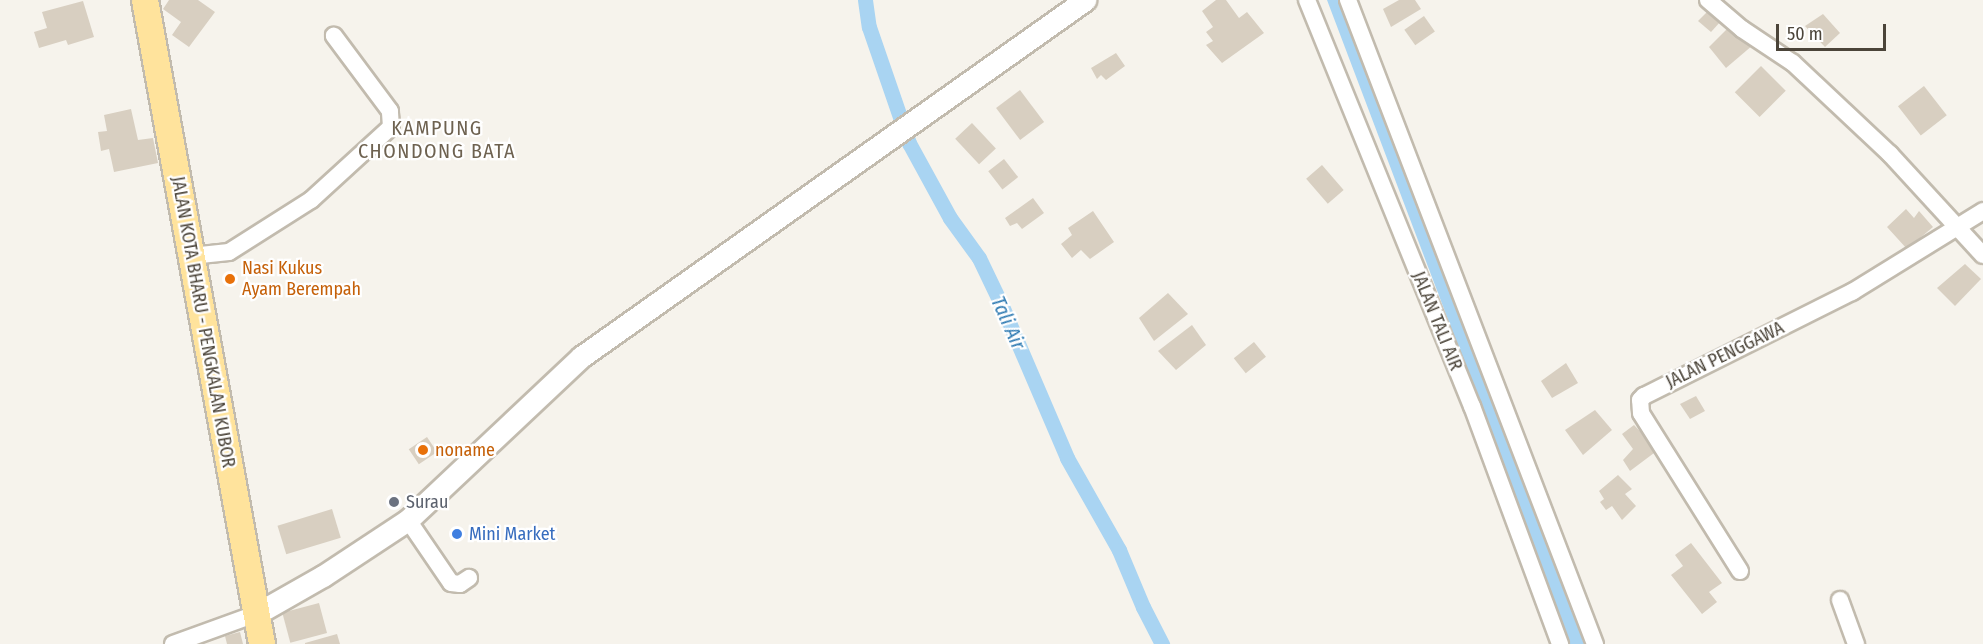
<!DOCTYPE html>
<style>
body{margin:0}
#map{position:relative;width:1983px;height:644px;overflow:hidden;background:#f6f3ec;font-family:"Fira Sans Condensed",sans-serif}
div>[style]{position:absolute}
.water>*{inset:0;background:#a9d4f2}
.canal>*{height:15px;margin:-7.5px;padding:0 7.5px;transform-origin:7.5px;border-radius:7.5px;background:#a9d4f2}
.building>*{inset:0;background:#d8cfc1;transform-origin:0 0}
.roads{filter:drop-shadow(2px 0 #c2bbae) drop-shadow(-2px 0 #c2bbae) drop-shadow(0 2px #c2bbae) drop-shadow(0 -2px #c2bbae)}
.minor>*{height:16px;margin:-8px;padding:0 8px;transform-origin:8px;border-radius:8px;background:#fff}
.tertiary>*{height:21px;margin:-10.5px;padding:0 10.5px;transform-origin:10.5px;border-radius:10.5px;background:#fff}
.primary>*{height:26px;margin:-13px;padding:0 13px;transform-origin:13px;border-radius:13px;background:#ffe39c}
.dots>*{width:16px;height:16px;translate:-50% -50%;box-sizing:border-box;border:3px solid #fff;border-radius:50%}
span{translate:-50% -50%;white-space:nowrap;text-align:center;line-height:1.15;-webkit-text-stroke:4.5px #fff;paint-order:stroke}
.food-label{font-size:18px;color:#c56008}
.left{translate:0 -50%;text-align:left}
.street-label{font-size:18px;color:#4b4439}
.worship-label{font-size:18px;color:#5b616d}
.shop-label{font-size:18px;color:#366cbe}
.neighbourhood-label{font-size:20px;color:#6e6250;letter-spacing:1.5px}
.water-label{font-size:20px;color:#2e7ab2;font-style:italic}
.scale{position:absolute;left:1776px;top:24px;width:110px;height:27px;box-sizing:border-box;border:3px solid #4b4439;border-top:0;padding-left:8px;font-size:18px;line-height:21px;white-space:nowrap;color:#4b4439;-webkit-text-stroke:4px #fff;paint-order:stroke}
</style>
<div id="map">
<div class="water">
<i style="clip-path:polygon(1327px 0,1338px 0,1554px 556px,1584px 644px,1567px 644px,1530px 536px)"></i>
</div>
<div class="canal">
<i style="left:865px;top:0;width:27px;rotate:82deg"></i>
<i style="left:869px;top:27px;width:123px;rotate:71deg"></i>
<i style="left:909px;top:143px;width:85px;rotate:61.3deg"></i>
<i style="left:950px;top:218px;width:49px;rotate:54.1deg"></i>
<i style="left:979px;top:258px;width:53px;rotate:64.4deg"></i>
<i style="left:1002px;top:306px;width:165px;rotate:66.8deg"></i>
<i style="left:1067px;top:458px;width:106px;rotate:60.5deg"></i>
<i style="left:1119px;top:550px;width:62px;rotate:67.2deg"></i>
<i style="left:1143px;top:607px;width:42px;rotate:62.8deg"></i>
</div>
<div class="building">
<i style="clip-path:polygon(169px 0,198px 0,215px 12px,189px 47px,172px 35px,181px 22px,163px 9px)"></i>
<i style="clip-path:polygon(1216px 0,1226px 0,1239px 18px,1247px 12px,1264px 33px,1222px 63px,1206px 45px,1213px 41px,1206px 32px,1213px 27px,1202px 11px)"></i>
<i style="clip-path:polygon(1399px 0,1415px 0,1421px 9px,1391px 27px,1383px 9px)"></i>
<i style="clip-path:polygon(83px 1px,94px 37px,68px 45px,66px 40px,39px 48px,34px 32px,47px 28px,42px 12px)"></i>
<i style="clip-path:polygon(1710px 9px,1721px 21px,1711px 32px,1698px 21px)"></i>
<i style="clip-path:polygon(1823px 14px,1840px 33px,1825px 47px,1805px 26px)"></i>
<i style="left:1424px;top:16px;width:19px;height:24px;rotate:55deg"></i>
<i style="clip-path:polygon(1732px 24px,1753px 45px,1726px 68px,1709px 47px)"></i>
<i style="clip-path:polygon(1116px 53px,1125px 66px,1106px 80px,1101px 75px,1097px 79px,1091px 68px)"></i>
<i style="left:1761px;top:66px;width:35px;height:37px;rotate:45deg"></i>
<i style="left:1924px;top:86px;width:37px;height:33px;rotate:52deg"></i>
<i style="left:1020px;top:90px;width:40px;height:30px;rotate:53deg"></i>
<i style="clip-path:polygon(131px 109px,138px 140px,153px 138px,158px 163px,114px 172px,109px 149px,101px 151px,98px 132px,107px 131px,104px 115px)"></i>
<i style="left:972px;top:123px;width:35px;height:23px;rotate:47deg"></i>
<i style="left:1004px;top:159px;width:23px;height:20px;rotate:52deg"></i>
<i style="left:1322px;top:165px;width:33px;height:21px;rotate:49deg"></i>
<i style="clip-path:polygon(1033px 198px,1044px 213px,1022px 229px,1017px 223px,1010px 226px,1005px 218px)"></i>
<i style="clip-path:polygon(1906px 209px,1914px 218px,1919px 211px,1933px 227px,1907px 249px,1887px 227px)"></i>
<i style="clip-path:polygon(1093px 211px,1114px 242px,1090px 259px,1081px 250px,1072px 258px,1061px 244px,1072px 235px,1068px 228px)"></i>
<i style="clip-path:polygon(1965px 264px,1981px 279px,1955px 306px,1937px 288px)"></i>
<i style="clip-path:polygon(1168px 293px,1188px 314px,1154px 341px,1139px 318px)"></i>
<i style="clip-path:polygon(1192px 325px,1206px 345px,1176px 370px,1158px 351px)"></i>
<i style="left:1254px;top:342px;width:19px;height:26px;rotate:51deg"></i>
<i style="clip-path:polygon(1566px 363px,1578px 383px,1552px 398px,1541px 381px)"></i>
<i style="clip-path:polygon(1696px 396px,1705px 411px,1690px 419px,1680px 404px)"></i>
<i style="clip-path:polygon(1595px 410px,1612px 430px,1583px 455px,1565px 430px)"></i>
<i style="clip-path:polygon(1634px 425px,1658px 450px,1630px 471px,1623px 460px,1633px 449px,1622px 434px)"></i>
<i style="left:427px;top:437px;width:18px;height:22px;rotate:56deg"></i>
<i style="clip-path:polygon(1618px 475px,1632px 489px,1625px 494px,1636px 506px,1622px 520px,1612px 506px,1606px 510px,1600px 502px,1604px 499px,1599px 491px)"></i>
<i style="left:332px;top:509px;width:30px;height:57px;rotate:73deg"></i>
<i style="clip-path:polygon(1691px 543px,1722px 583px,1709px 592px,1717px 602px,1702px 614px,1671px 575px,1683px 566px,1675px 555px)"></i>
<i style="left:319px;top:603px;width:31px;height:38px;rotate:75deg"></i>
<i style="clip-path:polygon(240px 632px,243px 644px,227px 644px,225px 636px)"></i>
<i style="clip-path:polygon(337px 634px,340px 644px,305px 644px,305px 643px)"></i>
</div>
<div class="roads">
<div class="minor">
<i style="left:1307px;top:0;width:438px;rotate:67.9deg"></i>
<i style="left:1472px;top:406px;width:254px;rotate:69.7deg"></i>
<i style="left:1348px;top:0;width:690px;rotate:69.02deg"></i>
<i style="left:1708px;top:0;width:45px;rotate:40.5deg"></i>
<i style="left:1742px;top:29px;width:61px;rotate:33.7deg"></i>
<i style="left:1793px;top:63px;width:133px;rotate:43.2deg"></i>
<i style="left:1890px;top:154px;width:137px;rotate:47.4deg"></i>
<i style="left:191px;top:256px;width:38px;rotate:-6deg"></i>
<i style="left:229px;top:252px;width:97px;rotate:-32.4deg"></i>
<i style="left:311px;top:200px;width:108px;rotate:-42.4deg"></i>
<i style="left:391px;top:127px;width:16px;rotate:-94deg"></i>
<i style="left:390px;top:111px;width:94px;rotate:-126.7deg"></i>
<i style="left:408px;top:520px;width:76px;rotate:55.7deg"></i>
<i style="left:451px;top:583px;width:9px;rotate:6deg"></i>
<i style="left:460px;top:584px;width:11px;rotate:-34deg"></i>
<i style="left:1740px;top:571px;width:186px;rotate:-122.1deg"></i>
<i style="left:1641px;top:413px;width:13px;rotate:-94deg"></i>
<i style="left:1640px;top:400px;width:6px;rotate:-45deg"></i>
<i style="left:1644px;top:396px;width:233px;rotate:-26.6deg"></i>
<i style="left:1852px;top:292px;width:154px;rotate:-31.7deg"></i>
<i style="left:1840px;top:600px;width:47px;rotate:70deg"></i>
<i style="left:173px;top:644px;width:88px;rotate:-19.9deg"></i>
</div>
<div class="tertiary">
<i style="left:256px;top:614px;width:77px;rotate:-29.6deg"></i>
<i style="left:323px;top:576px;width:102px;rotate:-33.4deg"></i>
<i style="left:408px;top:520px;width:238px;rotate:-43.3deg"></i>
<i style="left:581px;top:357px;width:618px;rotate:-35.31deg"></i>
</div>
<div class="primary">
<i style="left:145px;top:0;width:655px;rotate:79.7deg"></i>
</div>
</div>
<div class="dots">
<i style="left:230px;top:279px;background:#e8710a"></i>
<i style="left:423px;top:450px;background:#e8710a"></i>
<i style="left:394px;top:502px;background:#6b7280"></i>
<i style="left:457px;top:534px;background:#3f7fe0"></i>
</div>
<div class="food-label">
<span class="left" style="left:242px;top:279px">Nasi Kukus<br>Ayam Berempah</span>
<span class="left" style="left:435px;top:450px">noname</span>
</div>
<div class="street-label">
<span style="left:1437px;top:321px;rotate:68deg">JALAN TALI AIR</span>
<span style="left:203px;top:322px;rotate:80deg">JALAN KOTA BHARU - PENGKALAN KUBOR</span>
<span style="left:1725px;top:355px;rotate:-26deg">JALAN PENGGAWA</span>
</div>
<div class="worship-label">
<span class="left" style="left:406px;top:502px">Surau</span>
</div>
<div class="shop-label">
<span class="left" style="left:469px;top:534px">Mini Market</span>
</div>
<div class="neighbourhood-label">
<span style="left:437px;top:140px">KAMPUNG<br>CHONDONG BATA</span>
</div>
<div class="water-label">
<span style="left:1008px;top:323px;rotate:66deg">Tali Air</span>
</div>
<div class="scale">50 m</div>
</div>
